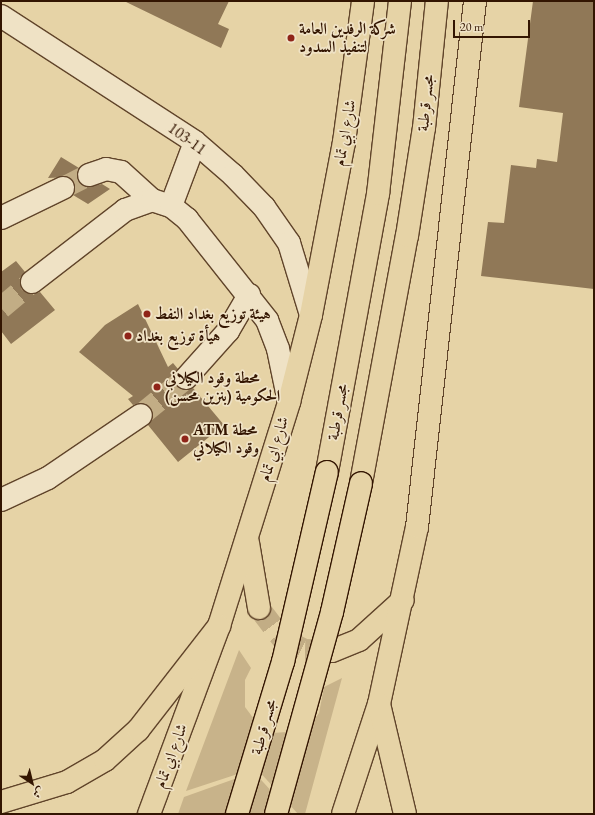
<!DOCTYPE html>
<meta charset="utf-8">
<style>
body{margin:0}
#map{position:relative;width:595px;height:815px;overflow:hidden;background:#e6d3a6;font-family:"EB Garamond",Amiri,serif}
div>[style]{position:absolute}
.green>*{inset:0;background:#c8b38a}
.building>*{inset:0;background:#907857}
.minor-tunnel>*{height:22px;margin-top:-11px;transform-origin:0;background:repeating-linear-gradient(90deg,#c2ad85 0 22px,transparent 0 33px)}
.major-tunnel>*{height:22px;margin-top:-11px;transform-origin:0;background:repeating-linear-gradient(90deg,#c2ad85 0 22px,transparent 0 33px)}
.roads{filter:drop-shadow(1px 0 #60442a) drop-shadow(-1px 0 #60442a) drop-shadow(0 1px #60442a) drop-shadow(0 -1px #60442a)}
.minor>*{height:22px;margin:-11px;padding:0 11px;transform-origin:11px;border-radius:11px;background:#efe2c5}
.major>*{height:22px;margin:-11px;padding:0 11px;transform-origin:11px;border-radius:11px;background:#e6d3a6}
.highway>*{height:22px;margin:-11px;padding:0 11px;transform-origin:11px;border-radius:11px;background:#e6d3a6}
.bridges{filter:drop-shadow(1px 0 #331501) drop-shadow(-1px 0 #331501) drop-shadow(0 1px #331501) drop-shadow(0 -1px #331501)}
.major-bridge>*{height:22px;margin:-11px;padding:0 11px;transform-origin:11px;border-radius:11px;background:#e6d3a6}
.dots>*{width:11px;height:11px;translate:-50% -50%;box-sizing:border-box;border:2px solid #efe2c5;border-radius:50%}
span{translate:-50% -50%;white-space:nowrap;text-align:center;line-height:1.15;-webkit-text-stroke:3.5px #efe2c5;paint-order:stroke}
.poi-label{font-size:16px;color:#331501;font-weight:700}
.left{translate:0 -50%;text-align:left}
.street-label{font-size:16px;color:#331501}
.frame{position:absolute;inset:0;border:2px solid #331501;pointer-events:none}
.north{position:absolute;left:12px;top:763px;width:40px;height:40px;-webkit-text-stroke:3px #efe2c5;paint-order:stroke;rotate:145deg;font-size:11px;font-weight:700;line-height:16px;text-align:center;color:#331501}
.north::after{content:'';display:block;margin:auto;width:14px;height:18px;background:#331501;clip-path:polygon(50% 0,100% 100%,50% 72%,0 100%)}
.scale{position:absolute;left:453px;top:20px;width:77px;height:18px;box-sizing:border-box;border:2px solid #331501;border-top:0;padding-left:5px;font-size:12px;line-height:14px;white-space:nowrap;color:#331501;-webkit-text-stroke:3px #efe2c5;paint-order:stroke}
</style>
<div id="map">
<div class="green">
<i style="clip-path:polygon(239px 650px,251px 668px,245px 680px,245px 707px,260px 727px,273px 733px,300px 731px,311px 724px,319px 713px,324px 687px,342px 678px,305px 814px,298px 814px,256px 768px,186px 791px)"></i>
<i style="clip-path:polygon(254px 772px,292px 814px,178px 814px,184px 797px)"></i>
</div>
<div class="building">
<i style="clip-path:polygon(124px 1px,229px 1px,218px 24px,229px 29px,221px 48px)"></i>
<i style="clip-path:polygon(533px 1px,594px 1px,594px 289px,481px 276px,488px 222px,504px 223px,511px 165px,536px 168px,537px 159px,557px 162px,563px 113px,519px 107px)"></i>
<i style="clip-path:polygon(61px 157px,79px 168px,77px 179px,81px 185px,87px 187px,102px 184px,110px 189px,88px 204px,73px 195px,74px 183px,70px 177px,48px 178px)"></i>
<i style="clip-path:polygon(16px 261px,25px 272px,20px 283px,22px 290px,33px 294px,40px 292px,55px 310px,11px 344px,1px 331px,1px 272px)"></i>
<i style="clip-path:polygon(138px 304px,168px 367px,173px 363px,178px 369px,174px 376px,177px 387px,184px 390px,193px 388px,224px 425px,178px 462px,148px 425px,153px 414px,151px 408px,140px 403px,133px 405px,128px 399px,133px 396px,79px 352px,105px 325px)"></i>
</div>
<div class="minor-tunnel">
<i style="left:63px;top:188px;width:29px;rotate:-27deg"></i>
<i style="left:1px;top:308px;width:40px;rotate:-40deg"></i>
<i style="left:141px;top:415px;width:58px;rotate:-39.4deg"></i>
</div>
<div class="major-tunnel">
<i style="left:259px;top:608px;width:39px;rotate:53deg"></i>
<i style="left:282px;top:639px;width:25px;rotate:26deg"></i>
<i style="left:305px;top:650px;width:27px;rotate:2deg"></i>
</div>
<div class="roads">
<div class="minor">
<i style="left:1px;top:16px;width:231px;rotate:33deg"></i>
<i style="left:195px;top:142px;width:50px;rotate:41deg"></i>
<i style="left:233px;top:175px;width:45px;rotate:45.9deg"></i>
<i style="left:264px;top:207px;width:44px;rotate:55.2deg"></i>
<i style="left:289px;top:243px;width:75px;rotate:73deg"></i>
<i style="left:89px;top:175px;width:18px;rotate:-19deg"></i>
<i style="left:106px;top:169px;width:15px;rotate:11deg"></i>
<i style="left:121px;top:172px;width:42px;rotate:42.1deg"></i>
<i style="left:171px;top:206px;width:68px;rotate:-69.4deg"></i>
<i style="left:1px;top:218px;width:69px;rotate:-25.8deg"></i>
<i style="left:32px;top:282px;width:118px;rotate:-37.7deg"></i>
<i style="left:125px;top:210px;width:29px;rotate:-20deg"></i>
<i style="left:152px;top:200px;width:20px;rotate:18deg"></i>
<i style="left:171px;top:206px;width:21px;rotate:39deg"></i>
<i style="left:187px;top:219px;width:129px;rotate:51.6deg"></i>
<i style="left:267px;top:320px;width:31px;rotate:69deg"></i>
<i style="left:278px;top:349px;width:54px;rotate:78.3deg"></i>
<i style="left:186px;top:378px;width:63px;rotate:-48.2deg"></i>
<i style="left:228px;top:331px;width:42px;rotate:-59.7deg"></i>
<i style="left:1px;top:500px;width:52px;rotate:-25.1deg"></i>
<i style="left:48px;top:478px;width:112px;rotate:-34.1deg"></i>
</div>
<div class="major">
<i style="left:327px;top:472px;width:283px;rotate:-79.6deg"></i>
<i style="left:378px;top:194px;width:194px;rotate:-83.5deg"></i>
<i style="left:361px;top:483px;width:251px;rotate:-79.5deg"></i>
<i style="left:407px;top:236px;width:109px;rotate:-81.1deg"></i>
<i style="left:424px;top:128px;width:128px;rotate:-84.2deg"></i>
<i style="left:248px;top:543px;width:66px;rotate:80.4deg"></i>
<i style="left:332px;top:651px;width:29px;rotate:-22deg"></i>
<i style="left:359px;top:640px;width:59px;rotate:-42.3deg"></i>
<i style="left:149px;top:814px;width:201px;rotate:-69.6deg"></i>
<i style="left:219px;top:626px;width:235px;rotate:-72.6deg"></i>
<i style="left:289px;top:402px;width:90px;rotate:-75.8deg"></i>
<i style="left:311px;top:315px;width:176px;rotate:-79.2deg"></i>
<i style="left:344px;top:142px;width:142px;rotate:-82.3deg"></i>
<i style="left:343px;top:814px;width:116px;rotate:-71.9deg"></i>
<i style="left:379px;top:704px;width:181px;rotate:-77.9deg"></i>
<i style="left:417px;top:527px;width:529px;rotate:-83.71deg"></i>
</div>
<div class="highway">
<i style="left:379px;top:704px;width:113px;rotate:76.7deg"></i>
<i style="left:1px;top:802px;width:69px;rotate:-16.9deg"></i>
<i style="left:67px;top:782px;width:44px;rotate:-30.1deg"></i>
<i style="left:105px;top:760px;width:45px;rotate:-42.3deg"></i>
<i style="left:138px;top:730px;width:132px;rotate:-52.1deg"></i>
</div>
</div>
<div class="bridges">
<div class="major-bridge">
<i style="left:237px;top:814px;width:159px;rotate:-73.2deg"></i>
<i style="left:283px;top:662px;width:195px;rotate:-77deg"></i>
<i style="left:276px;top:814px;width:210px;rotate:-74.5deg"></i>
<i style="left:332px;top:612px;width:132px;rotate:-77.3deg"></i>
</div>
</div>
<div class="dots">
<i style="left:291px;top:38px;background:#8f2418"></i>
<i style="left:147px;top:314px;background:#8f2418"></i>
<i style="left:128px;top:336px;background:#8f2418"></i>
<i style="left:157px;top:387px;background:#8f2418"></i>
<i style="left:185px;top:439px;background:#8f2418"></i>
</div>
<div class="poi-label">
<span class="left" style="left:299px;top:38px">شركة الرفدين العامة<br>لتنفيذ السدود</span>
<span class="left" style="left:155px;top:314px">هيئة توزيع بغداد النفط</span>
<span class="left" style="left:136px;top:336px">هيأة توزيع بغداد</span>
<span class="left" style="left:165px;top:387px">محطة وقود الكيلاني<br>الحكومية (بنزين محسن)</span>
<span class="left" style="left:193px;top:439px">ATM محطة<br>وقود الكيلاني</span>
</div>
<div class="street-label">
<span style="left:426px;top:103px;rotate:-84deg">مجسر قرطبة</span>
<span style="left:345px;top:133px;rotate:-80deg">شارع ابي تمام</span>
<span style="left:187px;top:139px;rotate:36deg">103-11</span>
<span style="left:338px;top:412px;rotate:-80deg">مجسر قرطبة</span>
<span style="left:274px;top:449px;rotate:-73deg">شارع ابي تمام</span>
<span style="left:264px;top:727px;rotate:-74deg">مجسر قرطبة</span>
<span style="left:171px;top:756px;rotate:-70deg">شارع ابي تمام</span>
</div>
<div class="frame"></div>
<div class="north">ش</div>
<div class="scale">20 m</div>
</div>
